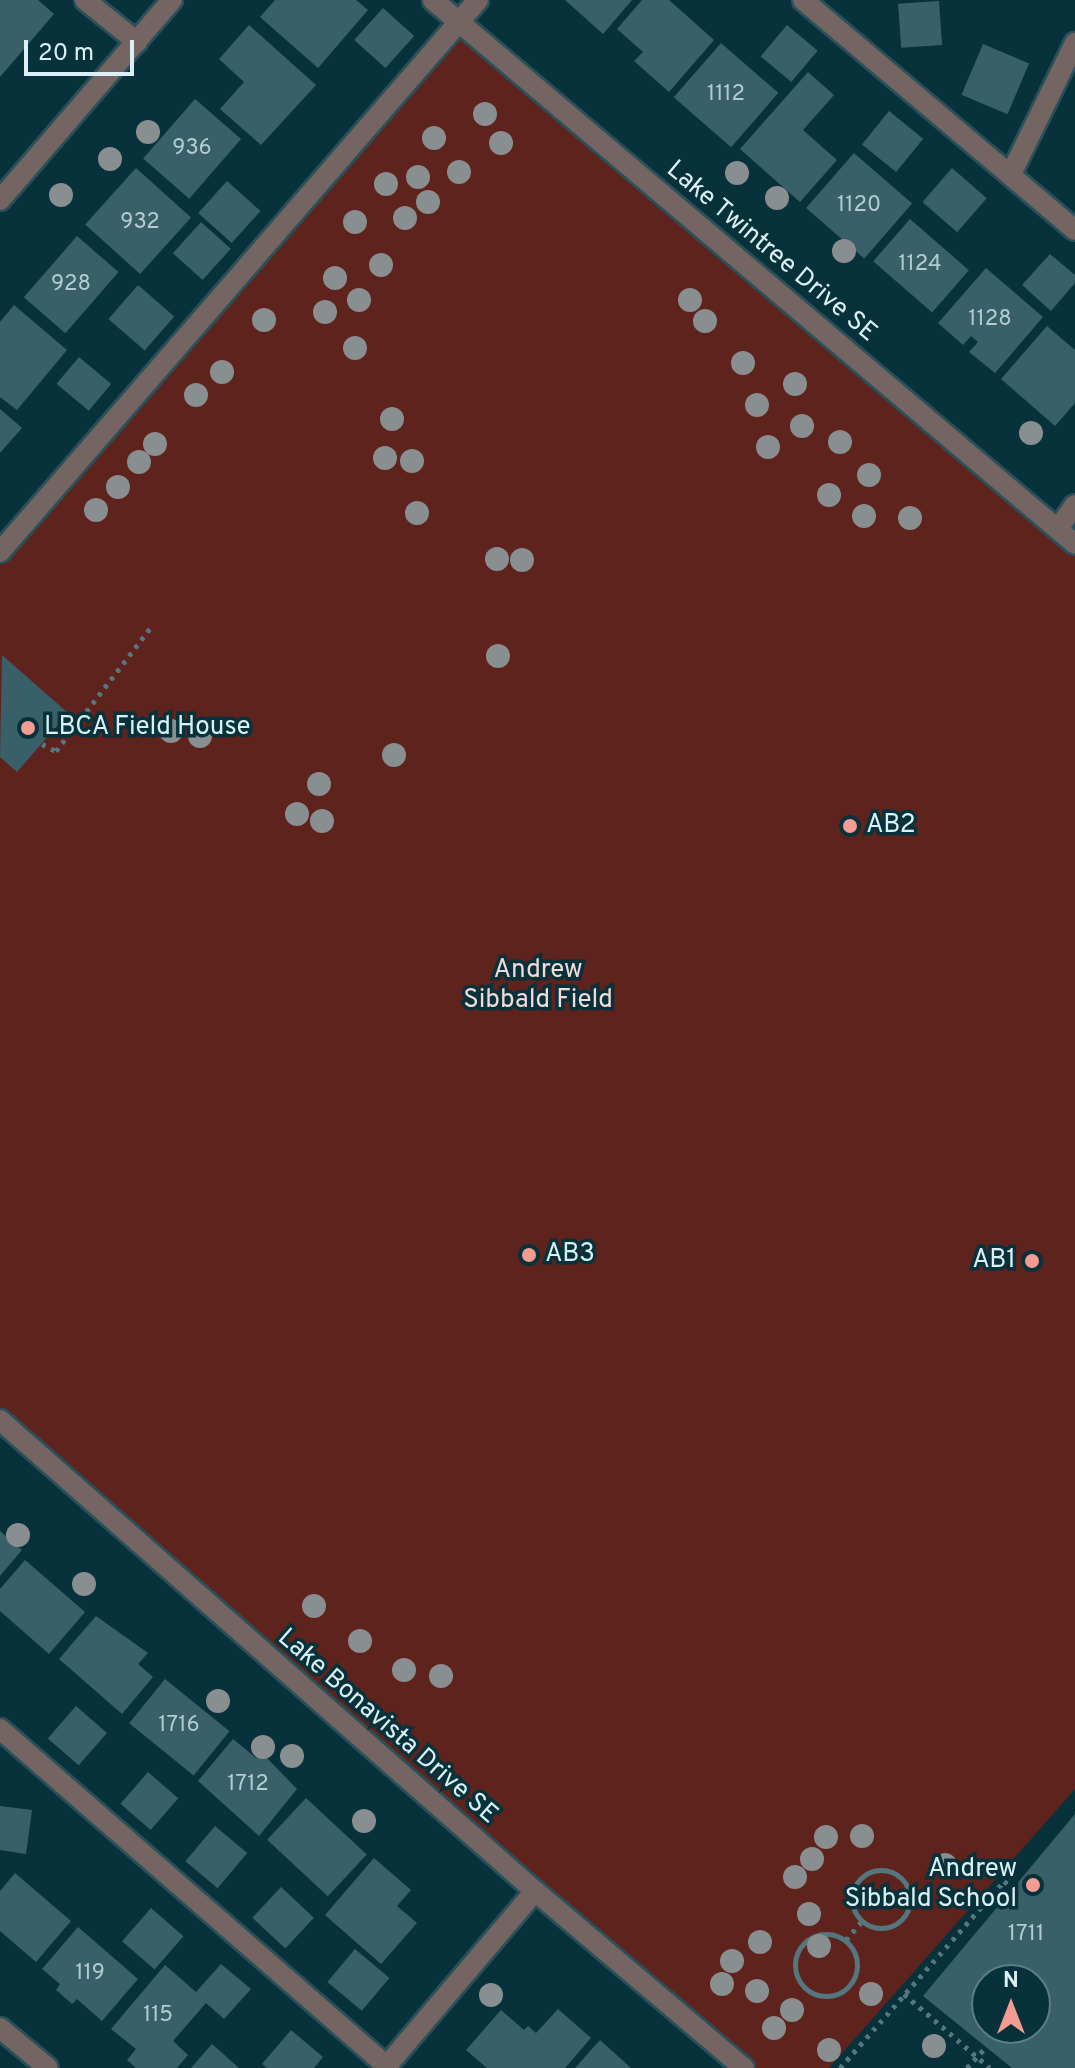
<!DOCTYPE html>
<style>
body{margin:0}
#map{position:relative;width:1075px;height:2068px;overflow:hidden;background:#08323b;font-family:Overpass,sans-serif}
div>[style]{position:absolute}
.green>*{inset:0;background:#5f231e}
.building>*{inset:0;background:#396069;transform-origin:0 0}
.path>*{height:5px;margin-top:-2.5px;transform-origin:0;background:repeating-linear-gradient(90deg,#54767e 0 4px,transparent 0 10px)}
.path>.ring{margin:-2.5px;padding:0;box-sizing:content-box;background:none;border:5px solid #54767e;border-radius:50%}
.roads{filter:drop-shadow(2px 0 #2a5059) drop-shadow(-2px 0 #2a5059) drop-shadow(0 2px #2a5059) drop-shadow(0 -2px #2a5059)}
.minor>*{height:20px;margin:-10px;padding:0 10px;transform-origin:10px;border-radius:10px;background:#746462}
.trees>*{width:24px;height:24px;margin:-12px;border-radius:50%;background:#898e91}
.dots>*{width:22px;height:22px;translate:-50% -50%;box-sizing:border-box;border:4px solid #08323b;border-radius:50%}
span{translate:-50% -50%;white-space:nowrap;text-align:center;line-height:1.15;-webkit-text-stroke:7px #08323b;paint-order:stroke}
.number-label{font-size:22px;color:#b2ccd2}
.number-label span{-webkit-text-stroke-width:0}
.street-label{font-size:26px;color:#dbf0f5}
.poi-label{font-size:26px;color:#dbf0f5}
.left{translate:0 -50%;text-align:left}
.right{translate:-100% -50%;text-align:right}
.park-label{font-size:26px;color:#f3dad7}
.north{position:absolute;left:971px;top:1964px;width:80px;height:80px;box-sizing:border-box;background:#08323b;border:2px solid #5c7e85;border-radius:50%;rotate:0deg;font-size:22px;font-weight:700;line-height:32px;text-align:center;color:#dbf0f5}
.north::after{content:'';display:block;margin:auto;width:28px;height:36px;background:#f59c92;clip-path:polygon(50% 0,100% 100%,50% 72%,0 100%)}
.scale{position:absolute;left:24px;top:40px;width:110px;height:36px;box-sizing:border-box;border:4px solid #dbf0f5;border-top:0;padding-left:10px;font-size:24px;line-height:28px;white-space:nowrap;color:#dbf0f5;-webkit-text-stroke:6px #08323b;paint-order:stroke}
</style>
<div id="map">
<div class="green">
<i style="clip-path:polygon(457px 22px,1075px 544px,1075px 1789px,829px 2068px,744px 2068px,0 1421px,0 552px)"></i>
</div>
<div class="building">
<i style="clip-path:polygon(0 0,38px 0,54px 14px,0 77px)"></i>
<i style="clip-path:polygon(275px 0,356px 0,368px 10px,318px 68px,260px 17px)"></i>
<i style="clip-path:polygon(565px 0,632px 0,603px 34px)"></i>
<i style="clip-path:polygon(642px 0,669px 0,714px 40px,669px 92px,634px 61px,643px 52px,617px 29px)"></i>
<i style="left:939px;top:1px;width:44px;height:41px;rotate:86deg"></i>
<i style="left:383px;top:8px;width:42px;height:43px;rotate:42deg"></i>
<i style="clip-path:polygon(249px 25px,316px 85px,261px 145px,220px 109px,244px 82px,219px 59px)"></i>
<i style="left:787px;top:25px;width:40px;height:41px;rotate:40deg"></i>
<i style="left:721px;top:43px;width:76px;height:72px;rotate:41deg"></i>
<i style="left:983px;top:44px;width:50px;height:55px;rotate:23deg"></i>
<i style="clip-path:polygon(808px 72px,834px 95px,803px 130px,837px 160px,800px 202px,740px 149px)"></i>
<i style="left:195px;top:99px;width:61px;height:79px;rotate:41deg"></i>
<i style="left:889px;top:111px;width:44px;height:43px;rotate:39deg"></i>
<i style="left:854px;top:153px;width:77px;height:73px;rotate:41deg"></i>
<i style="left:136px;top:168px;width:74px;height:76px;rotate:42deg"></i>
<i style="left:952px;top:168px;width:46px;height:45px;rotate:41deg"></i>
<i style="left:227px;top:181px;width:45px;height:43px;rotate:42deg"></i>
<i style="left:910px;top:219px;width:78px;height:56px;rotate:41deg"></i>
<i style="left:201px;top:222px;width:40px;height:42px;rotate:42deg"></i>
<i style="left:77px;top:236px;width:55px;height:81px;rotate:41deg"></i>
<i style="clip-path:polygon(1050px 254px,1075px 275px,1075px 283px,1051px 311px,1022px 285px)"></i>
<i style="clip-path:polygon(986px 268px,1043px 317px,995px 373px,969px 352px,978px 342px,971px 336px,963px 345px,938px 323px)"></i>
<i style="left:138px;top:285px;width:48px;height:45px;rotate:41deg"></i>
<i style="clip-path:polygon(14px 305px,67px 350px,17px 410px,0 397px,0 322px)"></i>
<i style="clip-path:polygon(1047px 326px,1075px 350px,1075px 403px,1055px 426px,1001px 379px)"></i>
<i style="left:79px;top:357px;width:42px;height:35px;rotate:40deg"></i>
<i style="clip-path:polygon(0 409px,22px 428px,0 453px)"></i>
<i style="clip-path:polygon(2px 655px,68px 713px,17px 772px,0 757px)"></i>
<i style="clip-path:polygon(0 1531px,22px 1550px,0 1576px)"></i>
<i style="clip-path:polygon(25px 1560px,85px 1612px,49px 1654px,0 1611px,0 1589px)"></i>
<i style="clip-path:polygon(96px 1616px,148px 1653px,138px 1664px,153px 1677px,122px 1714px,59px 1659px)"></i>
<i style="left:165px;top:1679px;width:83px;height:57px;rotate:39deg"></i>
<i style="left:76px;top:1706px;width:41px;height:43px;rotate:41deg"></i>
<i style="clip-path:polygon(233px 1739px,256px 1758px,261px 1752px,297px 1789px,259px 1836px,198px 1781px)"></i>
<i style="left:148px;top:1772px;width:40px;height:42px;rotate:41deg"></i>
<i style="left:306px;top:1798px;width:83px;height:57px;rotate:43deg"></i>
<i style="clip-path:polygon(0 1806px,32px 1810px,26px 1854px,0 1850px)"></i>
<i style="clip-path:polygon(evenodd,1075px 1814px,1075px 2068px,1012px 2068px,923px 1996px,1075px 1814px,987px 1980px,1035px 1980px,1035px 2028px,987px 2028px,987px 1980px)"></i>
<i style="left:215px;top:1826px;width:42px;height:46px;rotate:40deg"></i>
<i style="clip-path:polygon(374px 1858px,411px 1890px,397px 1906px,417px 1923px,381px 1964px,325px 1915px)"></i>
<i style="clip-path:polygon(15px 1873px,71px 1921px,36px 1962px,0 1931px,0 1891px)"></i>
<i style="left:281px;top:1887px;width:45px;height:42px;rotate:43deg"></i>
<i style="left:151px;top:1908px;width:43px;height:44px;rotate:41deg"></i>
<i style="clip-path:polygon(78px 1927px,138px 1979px,102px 2021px,77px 1999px,72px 2004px,56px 1990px,60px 1984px,42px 1969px)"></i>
<i style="left:355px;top:1949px;width:45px;height:43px;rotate:40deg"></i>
<i style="clip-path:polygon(221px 1964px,251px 1989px,224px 2019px,206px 2003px,173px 2041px,188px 2055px,177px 2068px,136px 2068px,127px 2060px,136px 2049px,111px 2029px,165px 1965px,196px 1992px)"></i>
<i style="clip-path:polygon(558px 2009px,591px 2038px,565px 2068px,487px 2068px,466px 2050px,501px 2010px,524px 2030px,528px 2026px,536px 2033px)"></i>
<i style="clip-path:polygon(291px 2030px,323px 2057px,314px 2068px,267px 2068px,262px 2064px)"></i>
<i style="clip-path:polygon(600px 2040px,631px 2068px,575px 2068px)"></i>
<i style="clip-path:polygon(212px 2044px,239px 2068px,191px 2068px)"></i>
</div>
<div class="path">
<i style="left:42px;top:744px;width:16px;rotate:27deg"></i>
<i style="left:56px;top:751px;width:156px;rotate:-52.5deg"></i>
<i class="ring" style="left:852px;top:1870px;width:53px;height:53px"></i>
<i class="ring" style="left:795px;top:1934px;width:57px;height:57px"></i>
<i style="left:846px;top:1940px;width:25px;rotate:-50deg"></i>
<i style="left:904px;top:1994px;width:113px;rotate:40.7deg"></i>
<i style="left:840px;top:2068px;width:249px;rotate:-48.7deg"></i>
<i style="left:1004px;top:1881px;width:15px;rotate:37deg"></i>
<i style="left:967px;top:2068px;width:30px;rotate:-48deg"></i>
</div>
<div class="roads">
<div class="minor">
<i style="left:85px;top:0;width:67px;rotate:38.9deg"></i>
<i style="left:433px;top:0;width:841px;rotate:40.28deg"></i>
<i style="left:803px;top:0;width:356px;rotate:40.2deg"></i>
<i style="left:1011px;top:174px;width:146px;rotate:-64deg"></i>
<i style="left:0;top:200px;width:264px;rotate:-49.3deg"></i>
<i style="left:1058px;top:529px;width:29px;rotate:-55deg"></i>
<i style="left:0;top:552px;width:730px;rotate:-49.11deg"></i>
<i style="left:0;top:1420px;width:713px;rotate:41.36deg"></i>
<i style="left:535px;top:1891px;width:274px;rotate:40.3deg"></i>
<i style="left:0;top:1729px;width:516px;rotate:41.07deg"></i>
<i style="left:0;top:2028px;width:62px;rotate:39.8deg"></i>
<i style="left:385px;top:2068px;width:232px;rotate:-49.7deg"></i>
</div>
</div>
<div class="trees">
<i style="left:485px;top:114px"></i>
<i style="left:148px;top:132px"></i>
<i style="left:434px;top:138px"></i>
<i style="left:501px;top:143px"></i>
<i style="left:110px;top:159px"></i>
<i style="left:459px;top:172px"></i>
<i style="left:737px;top:173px"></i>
<i style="left:418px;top:177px"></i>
<i style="left:386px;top:184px"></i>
<i style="left:61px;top:195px"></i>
<i style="left:777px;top:198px"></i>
<i style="left:428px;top:202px"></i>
<i style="left:405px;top:218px"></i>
<i style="left:355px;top:222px"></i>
<i style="left:844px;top:251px"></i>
<i style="left:381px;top:265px"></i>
<i style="left:335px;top:278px"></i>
<i style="left:359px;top:300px"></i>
<i style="left:690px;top:300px"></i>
<i style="left:325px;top:312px"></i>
<i style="left:264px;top:320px"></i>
<i style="left:705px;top:321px"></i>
<i style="left:355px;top:348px"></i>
<i style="left:743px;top:363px"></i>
<i style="left:222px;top:372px"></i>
<i style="left:795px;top:384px"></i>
<i style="left:196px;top:395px"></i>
<i style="left:757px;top:405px"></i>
<i style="left:392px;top:419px"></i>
<i style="left:802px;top:426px"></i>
<i style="left:1031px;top:433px"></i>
<i style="left:840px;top:442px"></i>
<i style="left:155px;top:444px"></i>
<i style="left:768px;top:447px"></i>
<i style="left:385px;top:458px"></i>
<i style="left:412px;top:461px"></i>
<i style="left:139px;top:462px"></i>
<i style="left:869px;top:475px"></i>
<i style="left:118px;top:487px"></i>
<i style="left:829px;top:495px"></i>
<i style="left:96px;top:510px"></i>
<i style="left:417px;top:513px"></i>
<i style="left:864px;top:516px"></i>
<i style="left:910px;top:518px"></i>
<i style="left:497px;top:559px"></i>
<i style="left:522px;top:560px"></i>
<i style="left:498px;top:656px"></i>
<i style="left:171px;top:731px"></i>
<i style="left:200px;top:736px"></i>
<i style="left:394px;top:755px"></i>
<i style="left:319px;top:784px"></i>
<i style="left:297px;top:814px"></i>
<i style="left:322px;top:821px"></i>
<i style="left:18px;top:1535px"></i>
<i style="left:84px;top:1584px"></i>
<i style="left:314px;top:1606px"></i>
<i style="left:360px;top:1641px"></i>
<i style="left:404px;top:1670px"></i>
<i style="left:441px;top:1676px"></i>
<i style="left:218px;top:1701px"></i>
<i style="left:263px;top:1747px"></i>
<i style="left:292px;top:1756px"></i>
<i style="left:364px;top:1821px"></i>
<i style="left:862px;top:1836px"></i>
<i style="left:826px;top:1837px"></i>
<i style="left:812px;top:1859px"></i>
<i style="left:945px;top:1865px"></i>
<i style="left:795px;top:1877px"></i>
<i style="left:809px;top:1914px"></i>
<i style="left:760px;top:1942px"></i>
<i style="left:819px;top:1946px"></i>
<i style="left:732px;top:1961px"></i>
<i style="left:722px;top:1984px"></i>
<i style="left:757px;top:1991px"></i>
<i style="left:871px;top:1994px"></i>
<i style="left:491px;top:1995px"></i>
<i style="left:792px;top:2010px"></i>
<i style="left:774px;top:2028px"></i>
<i style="left:934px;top:2046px"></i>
<i style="left:829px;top:2050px"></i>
</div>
<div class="dots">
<i style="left:28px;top:728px;background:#f59c92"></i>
<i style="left:850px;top:826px;background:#f59c92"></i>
<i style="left:529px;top:1255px;background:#f59c92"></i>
<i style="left:1032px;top:1261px;background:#f59c92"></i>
<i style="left:1033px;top:1885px;background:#f59c92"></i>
</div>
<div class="number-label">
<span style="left:726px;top:95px">1112</span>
<span style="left:192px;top:149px">936</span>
<span style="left:859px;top:206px">1120</span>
<span style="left:140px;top:223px">932</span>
<span style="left:920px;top:265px">1124</span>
<span style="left:71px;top:285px">928</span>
<span style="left:990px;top:320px">1128</span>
<span style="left:179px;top:1726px">1716</span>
<span style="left:248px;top:1785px">1712</span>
<span style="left:1026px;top:1935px">1711</span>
<span style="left:90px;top:1974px">119</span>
<span style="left:158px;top:2016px">115</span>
</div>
<div class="street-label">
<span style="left:771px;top:252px;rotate:40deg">Lake Twintree Drive SE</span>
<span style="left:387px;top:1727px;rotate:41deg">Lake Bonavista Drive SE</span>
</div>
<div class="poi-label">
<span class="left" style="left:44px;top:728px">LBCA Field House</span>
<span class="left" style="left:866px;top:826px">AB2</span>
<span class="left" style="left:545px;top:1255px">AB3</span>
<span class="right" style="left:1016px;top:1261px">AB1</span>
<span class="right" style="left:1017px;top:1885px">Andrew<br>Sibbald School</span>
</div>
<div class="park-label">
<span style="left:538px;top:986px">Andrew<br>Sibbald Field</span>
</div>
<div class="north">N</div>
<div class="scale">20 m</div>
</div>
